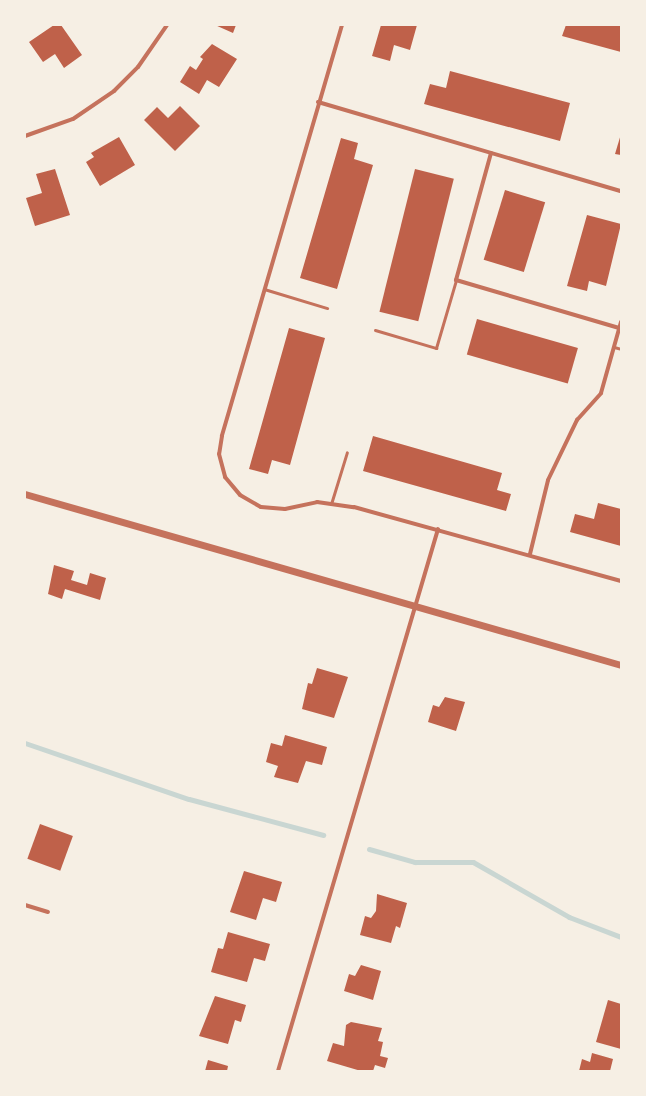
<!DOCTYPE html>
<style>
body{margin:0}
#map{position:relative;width:646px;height:1096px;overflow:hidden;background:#f6efe4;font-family:"Nunito Sans",sans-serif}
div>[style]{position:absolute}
.stream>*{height:5px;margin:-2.5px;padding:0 2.5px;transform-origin:2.5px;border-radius:2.5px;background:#c9d6d2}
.building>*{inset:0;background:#bf614a;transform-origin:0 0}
.service>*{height:3px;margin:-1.5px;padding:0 1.5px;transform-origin:1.5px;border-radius:1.5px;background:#c5725c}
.minor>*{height:4px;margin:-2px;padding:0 2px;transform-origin:2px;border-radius:2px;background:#c5725c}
.tertiary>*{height:7px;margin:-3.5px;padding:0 3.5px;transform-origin:3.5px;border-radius:3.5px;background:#c5725c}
span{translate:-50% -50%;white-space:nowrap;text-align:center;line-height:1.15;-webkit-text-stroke:4px #f6efe4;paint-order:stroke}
.frame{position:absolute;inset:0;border:26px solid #f6efe4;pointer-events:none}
</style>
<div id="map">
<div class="stream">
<i style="left:25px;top:743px;width:173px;rotate:18.9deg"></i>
<i style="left:189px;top:799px;width:139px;rotate:15deg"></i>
<i style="left:369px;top:849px;width:48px;rotate:15.8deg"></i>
<i style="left:415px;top:862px;width:58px"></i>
<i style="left:473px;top:862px;width:111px;rotate:29.8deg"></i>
<i style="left:569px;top:917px;width:56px;rotate:21deg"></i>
</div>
<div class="building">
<i style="clip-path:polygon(54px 25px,61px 25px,82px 55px,64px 68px,55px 54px,43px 62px,29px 42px)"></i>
<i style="clip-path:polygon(215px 25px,236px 25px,233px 33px)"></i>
<i style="clip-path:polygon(381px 25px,417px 25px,410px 50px,394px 45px,390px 61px,372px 56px)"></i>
<i style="clip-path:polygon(566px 25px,621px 25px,621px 52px,562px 36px)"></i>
<i style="clip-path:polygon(212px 44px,237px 59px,219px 87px,207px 80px,199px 94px,180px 82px,190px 66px,196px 70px,203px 59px,200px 57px)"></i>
<i style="clip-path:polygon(450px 71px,570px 103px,560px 141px,424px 104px,430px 84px,446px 88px)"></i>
<i style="clip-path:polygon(180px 106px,200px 126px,175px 151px,144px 120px,157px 107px,168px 118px)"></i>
<i style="clip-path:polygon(621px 134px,621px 155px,615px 154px)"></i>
<i style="clip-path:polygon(119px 137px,135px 165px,100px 186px,86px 162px,94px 157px,91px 153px)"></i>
<i style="clip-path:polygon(341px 138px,358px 143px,354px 159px,373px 165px,337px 289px,300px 278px)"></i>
<i style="clip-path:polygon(55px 169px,70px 215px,35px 226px,26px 198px,42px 193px,36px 174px)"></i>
<i style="left:415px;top:169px;width:40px;height:147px;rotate:14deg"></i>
<i style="left:505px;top:190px;width:42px;height:73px;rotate:17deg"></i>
<i style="clip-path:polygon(587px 215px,621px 224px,606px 286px,589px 281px,587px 291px,567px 286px)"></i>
<i style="left:477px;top:319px;width:105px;height:37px;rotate:16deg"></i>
<i style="clip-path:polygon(289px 328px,325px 338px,290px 465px,272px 460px,268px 474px,249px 469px)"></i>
<i style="clip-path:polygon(373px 436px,502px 473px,497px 490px,511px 494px,506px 511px,363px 471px)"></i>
<i style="clip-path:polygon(598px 503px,621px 509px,621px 546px,570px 532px,575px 514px,594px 519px)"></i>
<i style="clip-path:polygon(54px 565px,74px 571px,71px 580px,87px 585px,90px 573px,106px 578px,100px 600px,65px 589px,62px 599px,48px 594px)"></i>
<i style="clip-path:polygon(317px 668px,348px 677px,334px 718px,302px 709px,308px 683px,312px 684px)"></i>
<i style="clip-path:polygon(445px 697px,465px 702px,456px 731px,428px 722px,433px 705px,439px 707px)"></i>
<i style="clip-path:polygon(285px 735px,327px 747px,322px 765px,306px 761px,298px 783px,274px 777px,278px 766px,266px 762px,271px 743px,282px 746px)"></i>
<i style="left:40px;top:824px;width:35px;height:37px;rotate:20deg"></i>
<i style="clip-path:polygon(244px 871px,282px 882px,276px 902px,263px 898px,256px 920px,230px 912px)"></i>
<i style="clip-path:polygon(377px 894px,407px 903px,400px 928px,396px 926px,391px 943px,360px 935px,365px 916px,371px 918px,376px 911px)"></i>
<i style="clip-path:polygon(228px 932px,270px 944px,265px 961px,254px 958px,247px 982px,211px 972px,218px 948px,223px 949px)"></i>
<i style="clip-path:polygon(361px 965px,381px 971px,373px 1000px,344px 991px,349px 974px,355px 976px)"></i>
<i style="clip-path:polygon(215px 996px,246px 1005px,241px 1022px,235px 1020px,228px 1044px,199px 1036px)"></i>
<i style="clip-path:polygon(608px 1000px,621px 1004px,621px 1049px,596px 1042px)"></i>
<i style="clip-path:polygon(351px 1022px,382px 1028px,378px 1041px,383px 1042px,380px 1056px,388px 1058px,385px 1068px,375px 1065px,373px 1071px,361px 1071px,327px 1061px,333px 1043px,344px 1046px,346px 1025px)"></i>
<i style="clip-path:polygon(592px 1053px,613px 1059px,610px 1071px,579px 1071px,582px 1059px,590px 1062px)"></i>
<i style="clip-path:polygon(208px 1060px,228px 1066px,227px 1071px,205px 1071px)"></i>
</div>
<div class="service">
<i style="left:264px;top:289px;width:66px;rotate:16.8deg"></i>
<i style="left:375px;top:330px;width:64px;rotate:16.4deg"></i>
<i style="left:436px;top:348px;width:71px;rotate:-73.6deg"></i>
<i style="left:614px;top:347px;width:7px;rotate:16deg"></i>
<i style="left:331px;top:504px;width:54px;rotate:-72.9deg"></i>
</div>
<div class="minor">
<i style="left:342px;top:25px;width:428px;rotate:106.3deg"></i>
<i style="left:222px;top:436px;width:18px;rotate:99deg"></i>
<i style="left:219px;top:454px;width:24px;rotate:75deg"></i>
<i style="left:225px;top:477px;width:23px;rotate:50deg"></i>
<i style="left:240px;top:495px;width:24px;rotate:30deg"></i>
<i style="left:261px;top:507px;width:24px;rotate:5deg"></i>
<i style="left:285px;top:509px;width:33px;rotate:-12deg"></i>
<i style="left:317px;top:502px;width:37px;rotate:8deg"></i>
<i style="left:354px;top:507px;width:277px;rotate:15.5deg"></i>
<i style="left:318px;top:102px;width:316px;rotate:16.4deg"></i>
<i style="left:25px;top:136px;width:51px;rotate:-19.5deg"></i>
<i style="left:73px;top:119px;width:50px;rotate:-34.3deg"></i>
<i style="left:114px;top:91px;width:34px;rotate:-45deg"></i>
<i style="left:138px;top:67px;width:51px;rotate:-55.4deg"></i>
<i style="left:491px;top:153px;width:132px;rotate:105.4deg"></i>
<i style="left:456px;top:280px;width:170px;rotate:16.4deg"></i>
<i style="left:530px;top:554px;width:76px;rotate:-76.3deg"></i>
<i style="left:548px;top:480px;width:67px;rotate:-64.2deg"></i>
<i style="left:577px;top:420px;width:36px;rotate:-48deg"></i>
<i style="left:601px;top:393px;width:74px;rotate:-74.3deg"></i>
<i style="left:25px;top:905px;width:24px;rotate:17deg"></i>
<i style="left:278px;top:1071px;width:565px;rotate:-73.55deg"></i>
</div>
<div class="tertiary">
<i style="left:25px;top:494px;width:620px;rotate:16.01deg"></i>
</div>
<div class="frame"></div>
</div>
